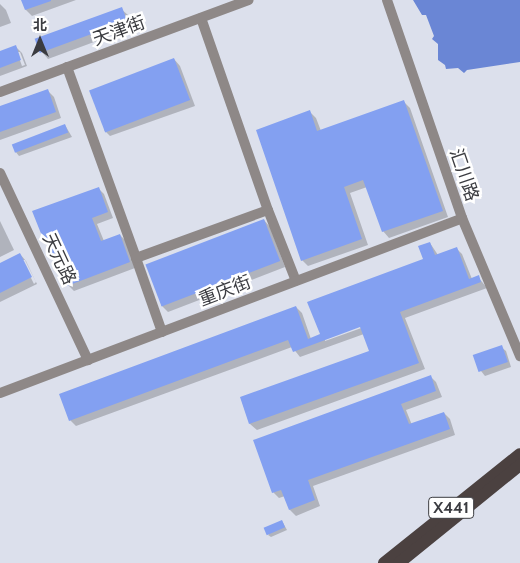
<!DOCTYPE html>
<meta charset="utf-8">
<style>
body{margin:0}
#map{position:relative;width:520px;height:563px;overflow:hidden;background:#dce0ec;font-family:Cabin,"Noto Sans SC",sans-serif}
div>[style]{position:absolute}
.water>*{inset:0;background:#6a86d5}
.shadow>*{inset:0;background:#0003}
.building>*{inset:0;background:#83a0f1;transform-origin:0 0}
.minor>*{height:10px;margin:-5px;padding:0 5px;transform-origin:5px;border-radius:5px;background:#8e8887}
.tertiary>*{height:10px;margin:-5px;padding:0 5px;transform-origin:5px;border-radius:5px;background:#8e8887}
.primary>*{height:12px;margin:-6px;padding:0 6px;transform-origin:6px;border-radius:6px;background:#4b4140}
span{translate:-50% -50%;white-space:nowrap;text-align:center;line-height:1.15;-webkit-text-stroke:5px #fff;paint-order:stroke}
.shield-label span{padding:1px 4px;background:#fff;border:1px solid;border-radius:4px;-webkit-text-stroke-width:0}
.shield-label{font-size:16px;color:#3b3c41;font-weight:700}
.street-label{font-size:18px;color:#3b3c41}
.north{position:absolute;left:15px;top:15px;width:50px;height:50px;-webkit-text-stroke:4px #fff;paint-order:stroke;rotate:0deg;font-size:14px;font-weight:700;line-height:20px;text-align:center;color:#3b3c41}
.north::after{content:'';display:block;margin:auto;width:18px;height:22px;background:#3b3c41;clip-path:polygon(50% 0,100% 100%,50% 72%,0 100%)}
</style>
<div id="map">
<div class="water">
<i style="clip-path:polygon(413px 0,520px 0,520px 62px,467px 70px,464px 73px,458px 68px,446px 69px,445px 65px,438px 60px,438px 44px,432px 39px,434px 36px,426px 15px,422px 15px)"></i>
</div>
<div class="shadow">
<i style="clip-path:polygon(22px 0,76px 0,32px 16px,26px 10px)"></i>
<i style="clip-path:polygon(0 4px,6px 10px,11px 23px,0 27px)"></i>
<i style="clip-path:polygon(121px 9px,128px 15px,132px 28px,48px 59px,42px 52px)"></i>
<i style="clip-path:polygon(evenodd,16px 47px,22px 53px,27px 66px,0 76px,0 52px,16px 47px,17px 52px,20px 52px,25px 65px,22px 66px,17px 52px)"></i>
<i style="clip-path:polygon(174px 59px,180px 66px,195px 106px,110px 136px,104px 130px)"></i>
<i style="clip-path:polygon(47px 90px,54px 97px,61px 118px,0 140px,0 107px)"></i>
<i style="clip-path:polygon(404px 102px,410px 108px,448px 217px,389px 238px,383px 231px,367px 187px,350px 193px,368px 245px,308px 266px,302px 260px,310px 112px,316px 118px,321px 131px)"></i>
<i style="clip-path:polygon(65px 125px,72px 137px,19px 156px,15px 151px)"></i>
<i style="clip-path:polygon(98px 188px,104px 194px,113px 218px,97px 224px,104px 241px,120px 235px,126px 241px,135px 268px,74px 291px,68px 285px,58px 259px,43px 235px)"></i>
<i style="clip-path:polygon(264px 220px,270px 227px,285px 267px,168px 312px,161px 305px)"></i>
<i style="clip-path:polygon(0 221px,14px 250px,0 257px)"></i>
<i style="clip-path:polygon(evenodd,430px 243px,438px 255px,456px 248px,462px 254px,472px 279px,478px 277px,487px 288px,405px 318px,425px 369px,257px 430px,250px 424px,241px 398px,370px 352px,364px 334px,300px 357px,292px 347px,76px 426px,70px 420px,296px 307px,302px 313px,311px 339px,321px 335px,424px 260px,430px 243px,366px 323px,367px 326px,325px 341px,325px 339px,366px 323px)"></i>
<i style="clip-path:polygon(evenodd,20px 254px,26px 261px,37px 284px,0 302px,0 264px,20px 254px,22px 260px,25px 260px,36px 282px,34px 284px,22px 260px)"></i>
<i style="clip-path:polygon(501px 347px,506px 351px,511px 367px,485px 376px,481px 371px)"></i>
<i style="clip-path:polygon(430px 376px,436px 382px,442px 397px,406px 410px,412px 425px,444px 413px,450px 419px,455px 435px,313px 486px,320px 506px,296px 516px,290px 510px,285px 496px,279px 498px,273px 492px)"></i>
<i style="clip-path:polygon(282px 521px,287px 530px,271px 537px,268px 535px)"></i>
</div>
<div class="building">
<i style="clip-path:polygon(21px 0,51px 0,51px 1px,25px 10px)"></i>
<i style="left:122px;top:7px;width:15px;height:93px;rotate:70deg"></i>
<i style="clip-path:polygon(16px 45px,21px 60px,0 68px,0 51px)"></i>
<i style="left:174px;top:58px;width:45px;height:91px;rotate:69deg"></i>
<i style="clip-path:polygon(48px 89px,56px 112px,0 132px,0 106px)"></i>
<i style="clip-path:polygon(404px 100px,443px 211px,382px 232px,363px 180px,344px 187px,362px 239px,301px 261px,256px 130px,310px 110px,317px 131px)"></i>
<i style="left:65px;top:124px;width:9px;height:57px;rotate:69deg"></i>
<i style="clip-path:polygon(99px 187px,108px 212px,92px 218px,101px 241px,120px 234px,130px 262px,67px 286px,55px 253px,51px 254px,44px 235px,42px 236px,32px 211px)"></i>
<i style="left:264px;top:219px;width:45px;height:127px;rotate:69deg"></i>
<i style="clip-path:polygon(430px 242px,435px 255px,457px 247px,469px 279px,479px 275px,481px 282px,400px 312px,419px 363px,249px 424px,240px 397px,369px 351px,360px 327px,293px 352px,288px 340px,69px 421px,59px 394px,296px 306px,308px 339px,320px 334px,307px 302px,423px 259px,418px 246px)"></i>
<i style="clip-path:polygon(20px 253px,32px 277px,0 293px,0 263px)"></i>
<i style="left:502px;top:345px;width:18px;height:31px;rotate:71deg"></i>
<i style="clip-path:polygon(431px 375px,436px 391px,401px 404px,409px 424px,444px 412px,450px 429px,308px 480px,315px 500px,289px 510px,281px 490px,272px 493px,253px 440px)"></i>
<i style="left:282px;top:520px;width:8px;height:20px;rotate:67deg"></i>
</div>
<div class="minor">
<i style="left:201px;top:18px;width:203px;rotate:70.8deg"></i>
<i style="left:268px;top:210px;width:76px;rotate:68.5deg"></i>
<i style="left:67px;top:67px;width:203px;rotate:70.1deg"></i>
<i style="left:0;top:173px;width:207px;rotate:64.8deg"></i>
<i style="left:162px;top:332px;width:78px;rotate:-109.4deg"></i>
<i style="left:136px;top:258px;width:140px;rotate:-20deg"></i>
<i style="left:0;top:393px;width:494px;rotate:-20.7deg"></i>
</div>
<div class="tertiary">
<i style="left:387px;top:0;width:231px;rotate:71deg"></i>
<i style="left:462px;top:218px;width:150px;rotate:67.2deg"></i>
<i style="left:0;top:92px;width:265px;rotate:-20.3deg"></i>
</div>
<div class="primary">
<i style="left:384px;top:563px;width:174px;rotate:-38.7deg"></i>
<i style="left:399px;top:563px;width:156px;rotate:-39deg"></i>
</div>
<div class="shield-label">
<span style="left:451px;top:508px">X441</span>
</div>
<div class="street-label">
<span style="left:119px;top:31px;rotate:-20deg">天津街</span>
<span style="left:464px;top:175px;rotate:71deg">汇川路</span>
<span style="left:59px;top:259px;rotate:65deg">天元路</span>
<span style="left:225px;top:291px;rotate:-21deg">重庆街</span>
</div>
<div class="north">北</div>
</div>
